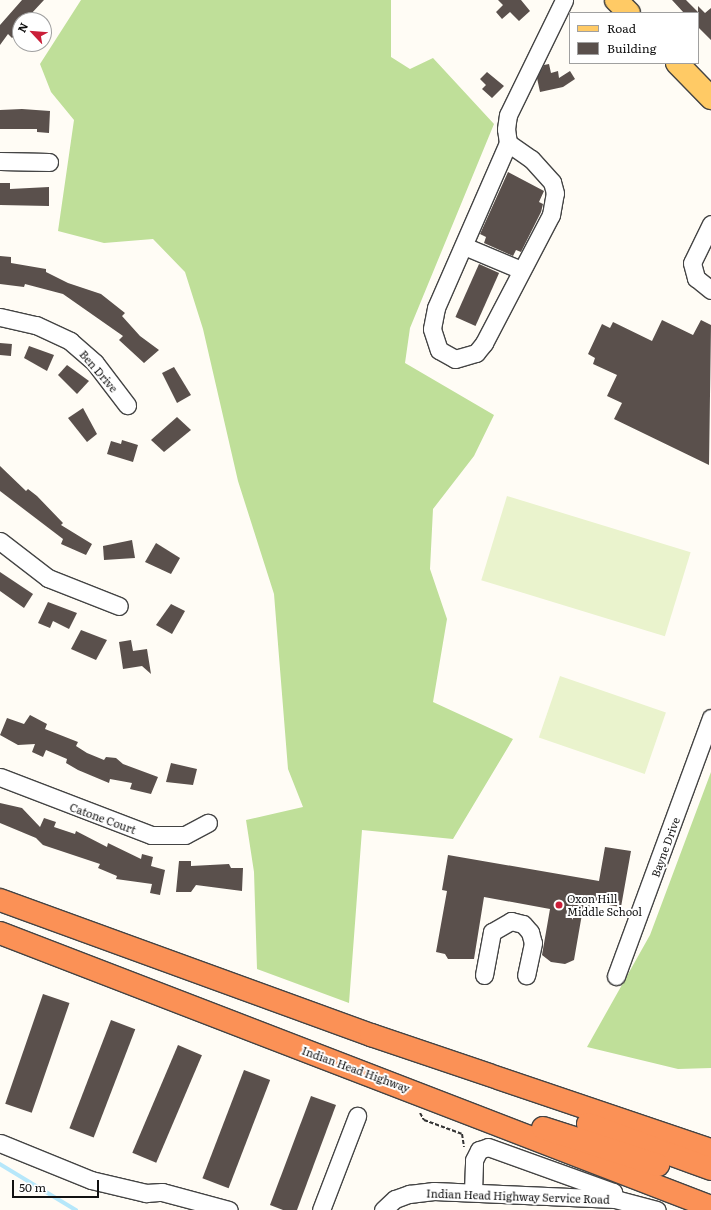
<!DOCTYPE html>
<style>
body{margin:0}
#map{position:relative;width:711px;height:1210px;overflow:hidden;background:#fffcf5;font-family:Literata,serif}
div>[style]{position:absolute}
.forest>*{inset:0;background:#bfdf99}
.pitch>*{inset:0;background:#eaf3cd;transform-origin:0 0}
.stream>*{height:3.5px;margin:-1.75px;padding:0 1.75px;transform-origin:1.75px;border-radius:1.75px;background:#b6e7fa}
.building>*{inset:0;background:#5a504c;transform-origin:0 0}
.path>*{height:2px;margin-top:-1px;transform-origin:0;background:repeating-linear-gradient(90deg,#333 0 4px,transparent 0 6px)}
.roads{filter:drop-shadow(1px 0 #444) drop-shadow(-1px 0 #444) drop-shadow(0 1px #444) drop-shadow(0 -1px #444)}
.minor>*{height:17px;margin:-8.5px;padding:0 8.5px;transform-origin:8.5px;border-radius:8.5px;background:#fff}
.major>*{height:22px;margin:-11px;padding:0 11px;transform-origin:11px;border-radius:11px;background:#ffca65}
.highway>*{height:22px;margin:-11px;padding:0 11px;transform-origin:11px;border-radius:11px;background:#fb9156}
.dots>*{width:11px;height:11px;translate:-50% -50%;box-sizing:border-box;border:2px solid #fff;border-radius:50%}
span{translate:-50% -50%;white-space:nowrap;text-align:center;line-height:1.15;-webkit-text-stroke:4px #fff;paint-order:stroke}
.street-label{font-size:11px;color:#111}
.poi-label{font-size:11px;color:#111}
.left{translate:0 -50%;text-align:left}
.legend{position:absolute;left:569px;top:12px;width:130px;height:52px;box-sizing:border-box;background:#fff;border:1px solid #a0a0a0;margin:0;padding:5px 7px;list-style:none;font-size:12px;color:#111}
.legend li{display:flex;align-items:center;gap:8px;height:20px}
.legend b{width:20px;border:1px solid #a0a0a0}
.north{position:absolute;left:12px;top:12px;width:40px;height:40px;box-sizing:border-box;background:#fff;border:1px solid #a0a0a0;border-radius:50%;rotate:296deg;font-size:11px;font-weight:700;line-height:16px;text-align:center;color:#111}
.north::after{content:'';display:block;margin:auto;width:14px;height:18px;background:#ca1f39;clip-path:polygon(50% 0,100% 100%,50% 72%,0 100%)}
.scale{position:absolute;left:12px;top:1180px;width:87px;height:18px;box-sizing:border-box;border:2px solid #111;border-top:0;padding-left:5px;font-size:12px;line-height:14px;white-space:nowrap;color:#111;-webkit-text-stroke:3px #fff;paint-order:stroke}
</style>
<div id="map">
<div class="forest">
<i style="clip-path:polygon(81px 0,391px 0,391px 57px,410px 69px,433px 58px,494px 124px,410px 328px,405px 363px,494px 415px,474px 456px,433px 509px,430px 569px,447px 619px,433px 702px,513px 739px,453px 839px,362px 830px,349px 1003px,257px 969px,254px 872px,246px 820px,303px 807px,288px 769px,274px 594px,238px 481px,203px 329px,185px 272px,153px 239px,104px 243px,58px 231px,74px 120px,51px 92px,40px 64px)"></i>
<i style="clip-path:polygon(711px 772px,711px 1068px,678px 1069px,587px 1047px,650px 935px)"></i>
</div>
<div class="pitch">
<i style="left:507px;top:496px;width:192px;height:88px;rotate:17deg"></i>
<i style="left:560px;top:676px;width:112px;height:65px;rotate:19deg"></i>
</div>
<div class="stream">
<i style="left:0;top:1164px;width:89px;rotate:31.2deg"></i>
</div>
<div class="building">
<i style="clip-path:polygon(22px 0,44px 0,30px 15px,35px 20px,20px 20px,20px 31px,12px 38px,8px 34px,0 45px,0 25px)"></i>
<i style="clip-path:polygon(498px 0,521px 0,530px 11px,519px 21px,510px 12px,502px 19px,496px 12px,503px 5px)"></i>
<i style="clip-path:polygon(672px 0,686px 0,698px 12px,698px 6px,705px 13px,711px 8px,711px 40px,698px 27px,698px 13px,684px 13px)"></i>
<i style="clip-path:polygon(549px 64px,551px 73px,558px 71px,559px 78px,570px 71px,575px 79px,563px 87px,540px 92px,537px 78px,544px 65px)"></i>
<i style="clip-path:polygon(487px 72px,504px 86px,492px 98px,482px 89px,486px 85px,480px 79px)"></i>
<i style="clip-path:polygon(22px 109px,50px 111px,49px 133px,37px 132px,37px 129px,0 129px,0 110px)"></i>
<i style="clip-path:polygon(508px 172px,544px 191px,539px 202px,543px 204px,541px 212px,521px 252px,516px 250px,513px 256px,484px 243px,486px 237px,480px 234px)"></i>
<i style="clip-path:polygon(0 183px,10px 183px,10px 189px,49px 187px,49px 206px,0 205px)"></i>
<i style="clip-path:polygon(0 256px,11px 257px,11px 263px,46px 269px,46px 272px,68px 283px,101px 294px,125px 313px,122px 316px,140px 336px,159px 350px,144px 363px,119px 340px,123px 336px,63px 294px,25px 284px,24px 287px,0 284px)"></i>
<i style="left:479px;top:264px;width:22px;height:58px;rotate:24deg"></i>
<i style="clip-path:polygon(662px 320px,693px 335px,701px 320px,711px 325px,709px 465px,614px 419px,622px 403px,607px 396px,617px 375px,593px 364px,595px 358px,588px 354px,602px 324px,610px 328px,613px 322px,652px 341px)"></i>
<i style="left:0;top:343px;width:12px;height:12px;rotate:5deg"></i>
<i style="clip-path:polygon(29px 346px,54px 355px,47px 371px,24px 358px)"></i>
<i style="clip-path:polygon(67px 365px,89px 381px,77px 394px,58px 375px)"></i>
<i style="clip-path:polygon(174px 367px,191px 395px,177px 403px,162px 373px)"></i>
<i style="clip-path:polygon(83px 408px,97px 434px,87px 442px,68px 418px)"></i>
<i style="clip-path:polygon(177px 417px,191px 430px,164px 452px,151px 440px)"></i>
<i style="clip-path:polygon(122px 440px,138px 445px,133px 462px,107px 454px,111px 441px,121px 444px)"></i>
<i style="clip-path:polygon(0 466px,26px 491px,28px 489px,37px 496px,63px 523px,61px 525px,92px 544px,86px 555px,61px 544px,63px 539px,0 491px)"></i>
<i style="clip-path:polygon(132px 540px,135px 558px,104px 560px,103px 546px)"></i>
<i style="clip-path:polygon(156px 543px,180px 558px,171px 574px,145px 562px)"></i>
<i style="clip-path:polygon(0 572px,33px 594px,24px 608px,0 591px)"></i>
<i style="clip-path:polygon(48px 602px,77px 613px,69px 629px,53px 621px,50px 628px,38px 623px)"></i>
<i style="clip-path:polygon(171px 604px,185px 611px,172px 634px,156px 625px)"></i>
<i style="clip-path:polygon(81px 630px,107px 640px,96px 660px,71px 649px)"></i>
<i style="clip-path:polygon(131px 640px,133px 651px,147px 649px,151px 674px,142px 666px,123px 669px,119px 642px)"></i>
<i style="clip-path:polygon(30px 715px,47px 724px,45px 729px,78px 742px,76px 746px,87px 753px,104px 760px,106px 757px,116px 758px,123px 764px,158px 777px,151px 794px,130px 789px,132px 783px,110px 779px,109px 783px,78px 770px,66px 763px,67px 759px,46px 750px,43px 757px,32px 752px,35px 744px,18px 745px,0 735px,7px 718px,24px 724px)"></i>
<i style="clip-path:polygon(171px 763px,197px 769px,193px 785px,166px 782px)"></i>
<i style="clip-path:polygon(0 803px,22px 808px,40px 827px,44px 818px,56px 822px,54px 827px,75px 834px,76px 831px,107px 847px,108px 843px,141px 859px,142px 854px,153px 857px,151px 866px,165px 870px,160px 895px,150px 893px,152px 884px,116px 879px,117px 876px,98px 868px,100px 864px,43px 845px,36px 838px,0 823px)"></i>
<i style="clip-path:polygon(605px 847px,631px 851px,621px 907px,590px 902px,588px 915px,582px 914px,574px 960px,565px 964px,551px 962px,542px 955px,550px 909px,484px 897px,474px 959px,448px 959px,445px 954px,436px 952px,447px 891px,442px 890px,448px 855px,599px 881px)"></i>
<i style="clip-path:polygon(179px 861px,191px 861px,191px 866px,229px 864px,231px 868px,243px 868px,242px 891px,196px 885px,191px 892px,176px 892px)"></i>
<i style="left:43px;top:994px;width:28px;height:116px;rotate:19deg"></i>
<i style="left:111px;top:1020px;width:26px;height:116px;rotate:21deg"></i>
<i style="left:178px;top:1045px;width:26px;height:117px;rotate:23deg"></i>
<i style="left:244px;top:1070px;width:28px;height:116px;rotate:21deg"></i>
<i style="clip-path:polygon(311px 1096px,336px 1105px,297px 1210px,283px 1210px,270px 1205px)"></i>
</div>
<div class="path">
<i style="left:420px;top:1113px;width:8px;rotate:60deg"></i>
<i style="left:424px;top:1120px;width:40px;rotate:20.2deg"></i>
<i style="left:462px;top:1134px;width:13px;rotate:81deg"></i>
</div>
<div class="roads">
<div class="minor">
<i style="left:508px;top:143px;width:180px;rotate:113.6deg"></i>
<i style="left:436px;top:308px;width:21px;rotate:101deg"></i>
<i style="left:432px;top:329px;width:22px;rotate:72deg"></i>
<i style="left:439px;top:350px;width:18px;rotate:29deg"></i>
<i style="left:455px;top:359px;width:22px;rotate:-16deg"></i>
<i style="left:476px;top:353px;width:13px;rotate:-51deg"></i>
<i style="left:484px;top:343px;width:144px;rotate:-62.4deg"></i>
<i style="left:551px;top:215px;width:22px;rotate:-80deg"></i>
<i style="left:555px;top:193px;width:11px;rotate:-105deg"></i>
<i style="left:552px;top:182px;width:31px;rotate:-132deg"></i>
<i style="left:531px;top:159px;width:28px;rotate:-145deg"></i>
<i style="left:508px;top:143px;width:14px;rotate:-98deg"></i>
<i style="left:506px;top:129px;width:14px;rotate:-82deg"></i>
<i style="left:508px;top:115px;width:128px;rotate:-64deg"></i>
<i style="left:0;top:161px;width:49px;rotate:1.2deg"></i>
<i style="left:711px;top:224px;width:43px;rotate:116deg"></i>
<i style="left:692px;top:263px;width:16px;rotate:75deg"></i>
<i style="left:696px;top:278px;width:19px;rotate:39deg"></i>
<i style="left:464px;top:246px;width:62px;rotate:22.8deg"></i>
<i style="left:0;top:317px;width:37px;rotate:13deg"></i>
<i style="left:36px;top:325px;width:38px;rotate:25deg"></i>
<i style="left:70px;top:341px;width:33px;rotate:41deg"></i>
<i style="left:95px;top:363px;width:53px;rotate:52.7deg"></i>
<i style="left:0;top:541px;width:61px;rotate:37.6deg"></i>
<i style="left:48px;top:578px;width:76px;rotate:21.5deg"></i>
<i style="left:0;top:777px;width:162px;rotate:21deg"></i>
<i style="left:151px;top:835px;width:34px"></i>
<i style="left:185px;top:835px;width:26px;rotate:-28deg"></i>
<i style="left:484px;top:975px;width:44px;rotate:-79.5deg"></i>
<i style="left:492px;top:932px;width:22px;rotate:-30deg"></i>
<i style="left:511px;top:921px;width:12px;rotate:14deg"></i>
<i style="left:523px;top:924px;width:11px;rotate:49deg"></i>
<i style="left:530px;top:932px;width:11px;rotate:75deg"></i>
<i style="left:533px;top:943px;width:33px;rotate:102deg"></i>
<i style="left:616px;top:976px;width:275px;rotate:-69.8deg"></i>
<i style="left:0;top:1143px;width:98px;rotate:22.1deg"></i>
<i style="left:91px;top:1180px;width:57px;rotate:13.3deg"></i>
<i style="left:146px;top:1193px;width:16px;rotate:-4deg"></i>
<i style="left:162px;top:1192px;width:69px;rotate:15deg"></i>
<i style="left:473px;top:1192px;width:32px;rotate:-88deg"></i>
<i style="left:474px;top:1160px;width:11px;rotate:-63deg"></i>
<i style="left:479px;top:1150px;width:9px;rotate:-18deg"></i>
<i style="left:488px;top:1147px;width:133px;rotate:19.8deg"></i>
<i style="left:613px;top:1192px;width:7px;rotate:74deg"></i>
<i style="left:321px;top:1210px;width:101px;rotate:-69deg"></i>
<i style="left:383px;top:1210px;width:16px;rotate:-43deg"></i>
<i style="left:395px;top:1199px;width:15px;rotate:-20deg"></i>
<i style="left:409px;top:1194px;width:25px;rotate:-7deg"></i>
<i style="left:434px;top:1191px;width:181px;rotate:2.5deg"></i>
<i style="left:615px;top:1199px;width:43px;rotate:14.7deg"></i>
</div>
<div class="major">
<i style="left:616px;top:0;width:18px;rotate:45deg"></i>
<i style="left:677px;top:63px;width:49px;rotate:45.8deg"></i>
</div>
<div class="highway">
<i style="left:0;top:900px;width:395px;rotate:20deg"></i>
<i style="left:371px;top:1035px;width:359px;rotate:18.7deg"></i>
<i style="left:0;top:933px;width:762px;rotate:21.08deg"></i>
<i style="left:588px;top:1124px;width:131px;rotate:20.1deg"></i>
<i style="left:543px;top:1128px;width:121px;rotate:17.8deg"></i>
</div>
</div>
<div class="dots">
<i style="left:559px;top:905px;background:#ca1f39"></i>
</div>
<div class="street-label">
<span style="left:99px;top:371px;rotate:49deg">Ben Drive</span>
<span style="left:103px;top:818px;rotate:20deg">Catone Court</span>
<span style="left:665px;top:847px;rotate:-70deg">Bayne Drive</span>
<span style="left:356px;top:1069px;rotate:20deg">Indian Head Highway</span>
<span style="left:518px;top:1196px;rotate:2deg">Indian Head Highway Service Road</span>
</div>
<div class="poi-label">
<span class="left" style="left:567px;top:905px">Oxon Hill<br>Middle School</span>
</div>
<ul class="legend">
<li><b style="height:5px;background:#ffca65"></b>Road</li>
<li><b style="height:11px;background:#5a504c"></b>Building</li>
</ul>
<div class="north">N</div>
<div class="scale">50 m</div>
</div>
